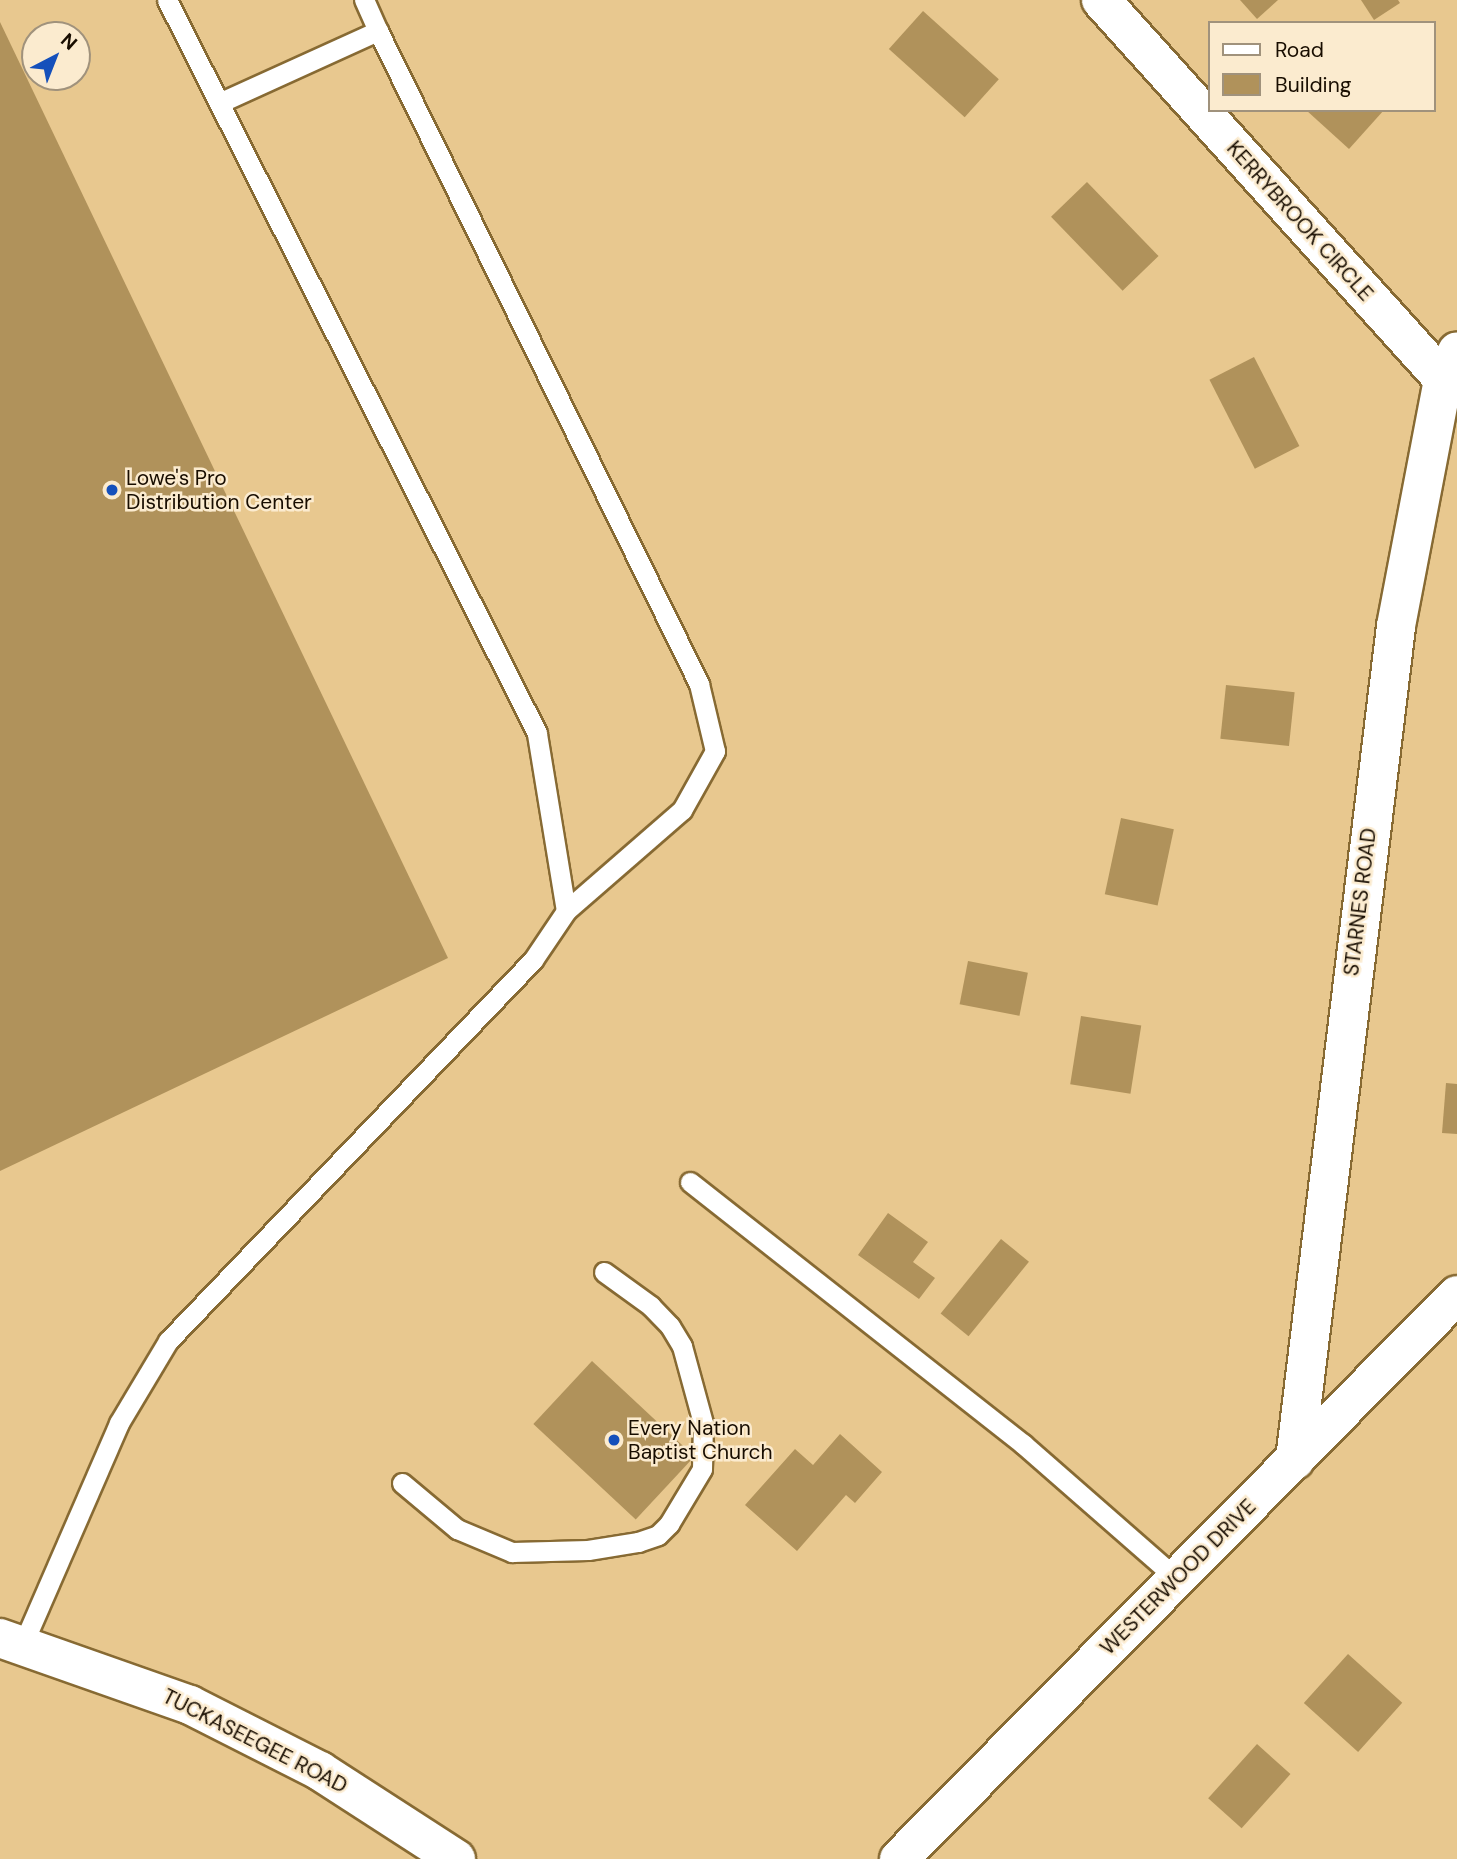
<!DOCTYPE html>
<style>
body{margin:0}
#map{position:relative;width:1457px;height:1859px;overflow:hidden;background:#e8c88f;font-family:"DM Sans",sans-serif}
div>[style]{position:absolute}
.building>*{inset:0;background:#b0925b;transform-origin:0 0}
.roads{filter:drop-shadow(2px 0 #876a33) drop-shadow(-2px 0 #876a33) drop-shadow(0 2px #876a33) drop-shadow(0 -2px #876a33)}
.service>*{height:19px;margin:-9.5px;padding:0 9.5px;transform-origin:9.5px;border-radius:9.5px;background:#fff}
.minor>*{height:38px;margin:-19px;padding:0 19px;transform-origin:19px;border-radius:19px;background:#fff}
.tertiary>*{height:38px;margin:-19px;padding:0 19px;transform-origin:19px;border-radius:19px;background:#fff}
.dots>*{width:19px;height:19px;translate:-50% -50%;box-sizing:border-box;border:4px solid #fbebcf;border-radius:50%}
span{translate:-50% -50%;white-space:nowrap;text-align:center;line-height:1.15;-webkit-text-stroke:5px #fbebcf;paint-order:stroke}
.street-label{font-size:21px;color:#180d00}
.poi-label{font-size:21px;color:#180d00}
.left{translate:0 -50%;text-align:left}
.legend{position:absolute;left:1208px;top:21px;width:228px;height:91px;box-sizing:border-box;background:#fbebcf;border:2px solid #a0927c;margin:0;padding:9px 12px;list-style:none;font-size:21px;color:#180d00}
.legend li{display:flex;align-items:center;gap:14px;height:35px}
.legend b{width:35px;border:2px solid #a0927c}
.north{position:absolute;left:21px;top:21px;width:70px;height:70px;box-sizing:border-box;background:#fbebcf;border:2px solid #a0927c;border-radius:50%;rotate:42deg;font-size:19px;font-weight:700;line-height:28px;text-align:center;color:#180d00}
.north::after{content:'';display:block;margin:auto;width:24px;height:32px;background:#1550bb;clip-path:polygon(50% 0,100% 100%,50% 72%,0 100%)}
</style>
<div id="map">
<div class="building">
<i style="clip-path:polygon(1240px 0,1278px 0,1257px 19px)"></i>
<i style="clip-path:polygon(1361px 0,1398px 0,1400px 3px,1374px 20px)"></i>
<i style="left:923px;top:11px;width:102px;height:51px;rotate:42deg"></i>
<i style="clip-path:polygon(0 22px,448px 958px,0 1171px)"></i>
<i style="clip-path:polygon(1306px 110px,1384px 110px,1349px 149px)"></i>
<i style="left:1087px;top:182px;width:103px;height:50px;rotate:46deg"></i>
<i style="left:1254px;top:357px;width:100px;height:50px;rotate:63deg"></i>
<i style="left:1226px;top:685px;width:69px;height:54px;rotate:6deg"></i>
<i style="left:1121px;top:818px;width:54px;height:78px;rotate:12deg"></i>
<i style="left:968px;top:961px;width:61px;height:44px;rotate:11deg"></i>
<i style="left:1081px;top:1016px;width:61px;height:69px;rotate:9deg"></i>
<i style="clip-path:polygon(1446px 1083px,1457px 1084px,1457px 1134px,1442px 1133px)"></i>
<i style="clip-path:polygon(888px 1213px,928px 1242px,913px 1262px,935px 1278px,919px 1299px,858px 1255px)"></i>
<i style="left:1001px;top:1239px;width:36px;height:96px;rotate:39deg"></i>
<i style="left:592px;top:1361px;width:140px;height:86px;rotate:43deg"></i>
<i style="clip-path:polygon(840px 1434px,882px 1472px,855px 1503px,846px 1495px,797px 1551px,745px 1505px,795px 1449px,813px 1465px)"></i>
<i style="left:1348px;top:1654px;width:73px;height:66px;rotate:42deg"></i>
<i style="left:1257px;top:1744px;width:45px;height:73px;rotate:42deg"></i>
</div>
<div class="roads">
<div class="service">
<i style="left:378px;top:31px;width:728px;rotate:63.82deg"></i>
<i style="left:699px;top:684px;width:69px;rotate:76.6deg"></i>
<i style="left:715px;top:751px;width:68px;rotate:119.2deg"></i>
<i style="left:682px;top:810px;width:154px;rotate:139deg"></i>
<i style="left:219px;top:103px;width:175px;rotate:-24.4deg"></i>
<i style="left:378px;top:31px;width:34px;rotate:-114deg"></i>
<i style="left:690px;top:1182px;width:424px;rotate:38.2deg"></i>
<i style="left:1023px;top:1444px;width:203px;rotate:41.2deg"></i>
<i style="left:402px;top:1483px;width:72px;rotate:39.9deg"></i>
<i style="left:457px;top:1529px;width:60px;rotate:22.7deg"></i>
<i style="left:512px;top:1552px;width:76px;rotate:-1.5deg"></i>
<i style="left:588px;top:1550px;width:51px;rotate:-9.1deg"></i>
<i style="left:638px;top:1542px;width:21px;rotate:-19deg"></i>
<i style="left:658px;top:1535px;width:16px;rotate:-45deg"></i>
<i style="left:669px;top:1524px;width:64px;rotate:-59deg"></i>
<i style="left:702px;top:1469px;width:46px;rotate:-88.8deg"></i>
<i style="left:703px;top:1423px;width:80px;rotate:-105.3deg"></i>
<i style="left:682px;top:1346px;width:23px;rotate:-121deg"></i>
<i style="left:670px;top:1326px;width:28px;rotate:-134deg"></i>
<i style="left:651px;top:1306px;width:58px;rotate:-144.1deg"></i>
<i style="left:23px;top:1644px;width:241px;rotate:-66.5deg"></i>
<i style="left:119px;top:1423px;width:96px;rotate:-59.1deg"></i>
<i style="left:168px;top:1341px;width:528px;rotate:-46.23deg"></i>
<i style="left:533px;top:960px;width:59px;rotate:-56deg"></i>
<i style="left:566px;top:911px;width:180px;rotate:-99.3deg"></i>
<i style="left:537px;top:733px;width:821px;rotate:-116.78deg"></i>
</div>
<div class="minor">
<i style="left:1101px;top:0;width:510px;rotate:47.94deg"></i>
<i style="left:1295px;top:1460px;width:840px;rotate:-83.09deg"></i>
<i style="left:1396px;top:626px;width:251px;rotate:-79.2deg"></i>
<i style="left:1443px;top:379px;width:31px;rotate:-63deg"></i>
<i style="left:899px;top:1859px;width:793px;rotate:-45.31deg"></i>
</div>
<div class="tertiary">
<i style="left:0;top:1638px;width:201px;rotate:19.4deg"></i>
<i style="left:190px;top:1705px;width:146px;rotate:26.9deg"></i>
<i style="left:320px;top:1771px;width:162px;rotate:32.9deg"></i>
</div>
</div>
<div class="dots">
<i style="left:112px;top:490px;background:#1550bb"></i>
<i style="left:614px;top:1440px;background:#1550bb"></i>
</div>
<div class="street-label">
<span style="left:1300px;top:221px;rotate:48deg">KERRYBROOK CIRCLE</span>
<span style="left:1360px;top:902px;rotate:-83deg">STARNES ROAD</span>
<span style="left:1178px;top:1577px;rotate:-45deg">WESTERWOOD DRIVE</span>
<span style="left:255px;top:1741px;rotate:27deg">TUCKASEEGEE ROAD</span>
</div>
<div class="poi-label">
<span class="left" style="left:126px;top:490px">Lowe's Pro<br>Distribution Center</span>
<span class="left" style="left:628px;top:1440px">Every Nation<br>Baptist Church</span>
</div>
<ul class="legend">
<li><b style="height:9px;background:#fff"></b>Road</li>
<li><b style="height:19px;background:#b0925b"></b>Building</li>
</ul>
<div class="north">N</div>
</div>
